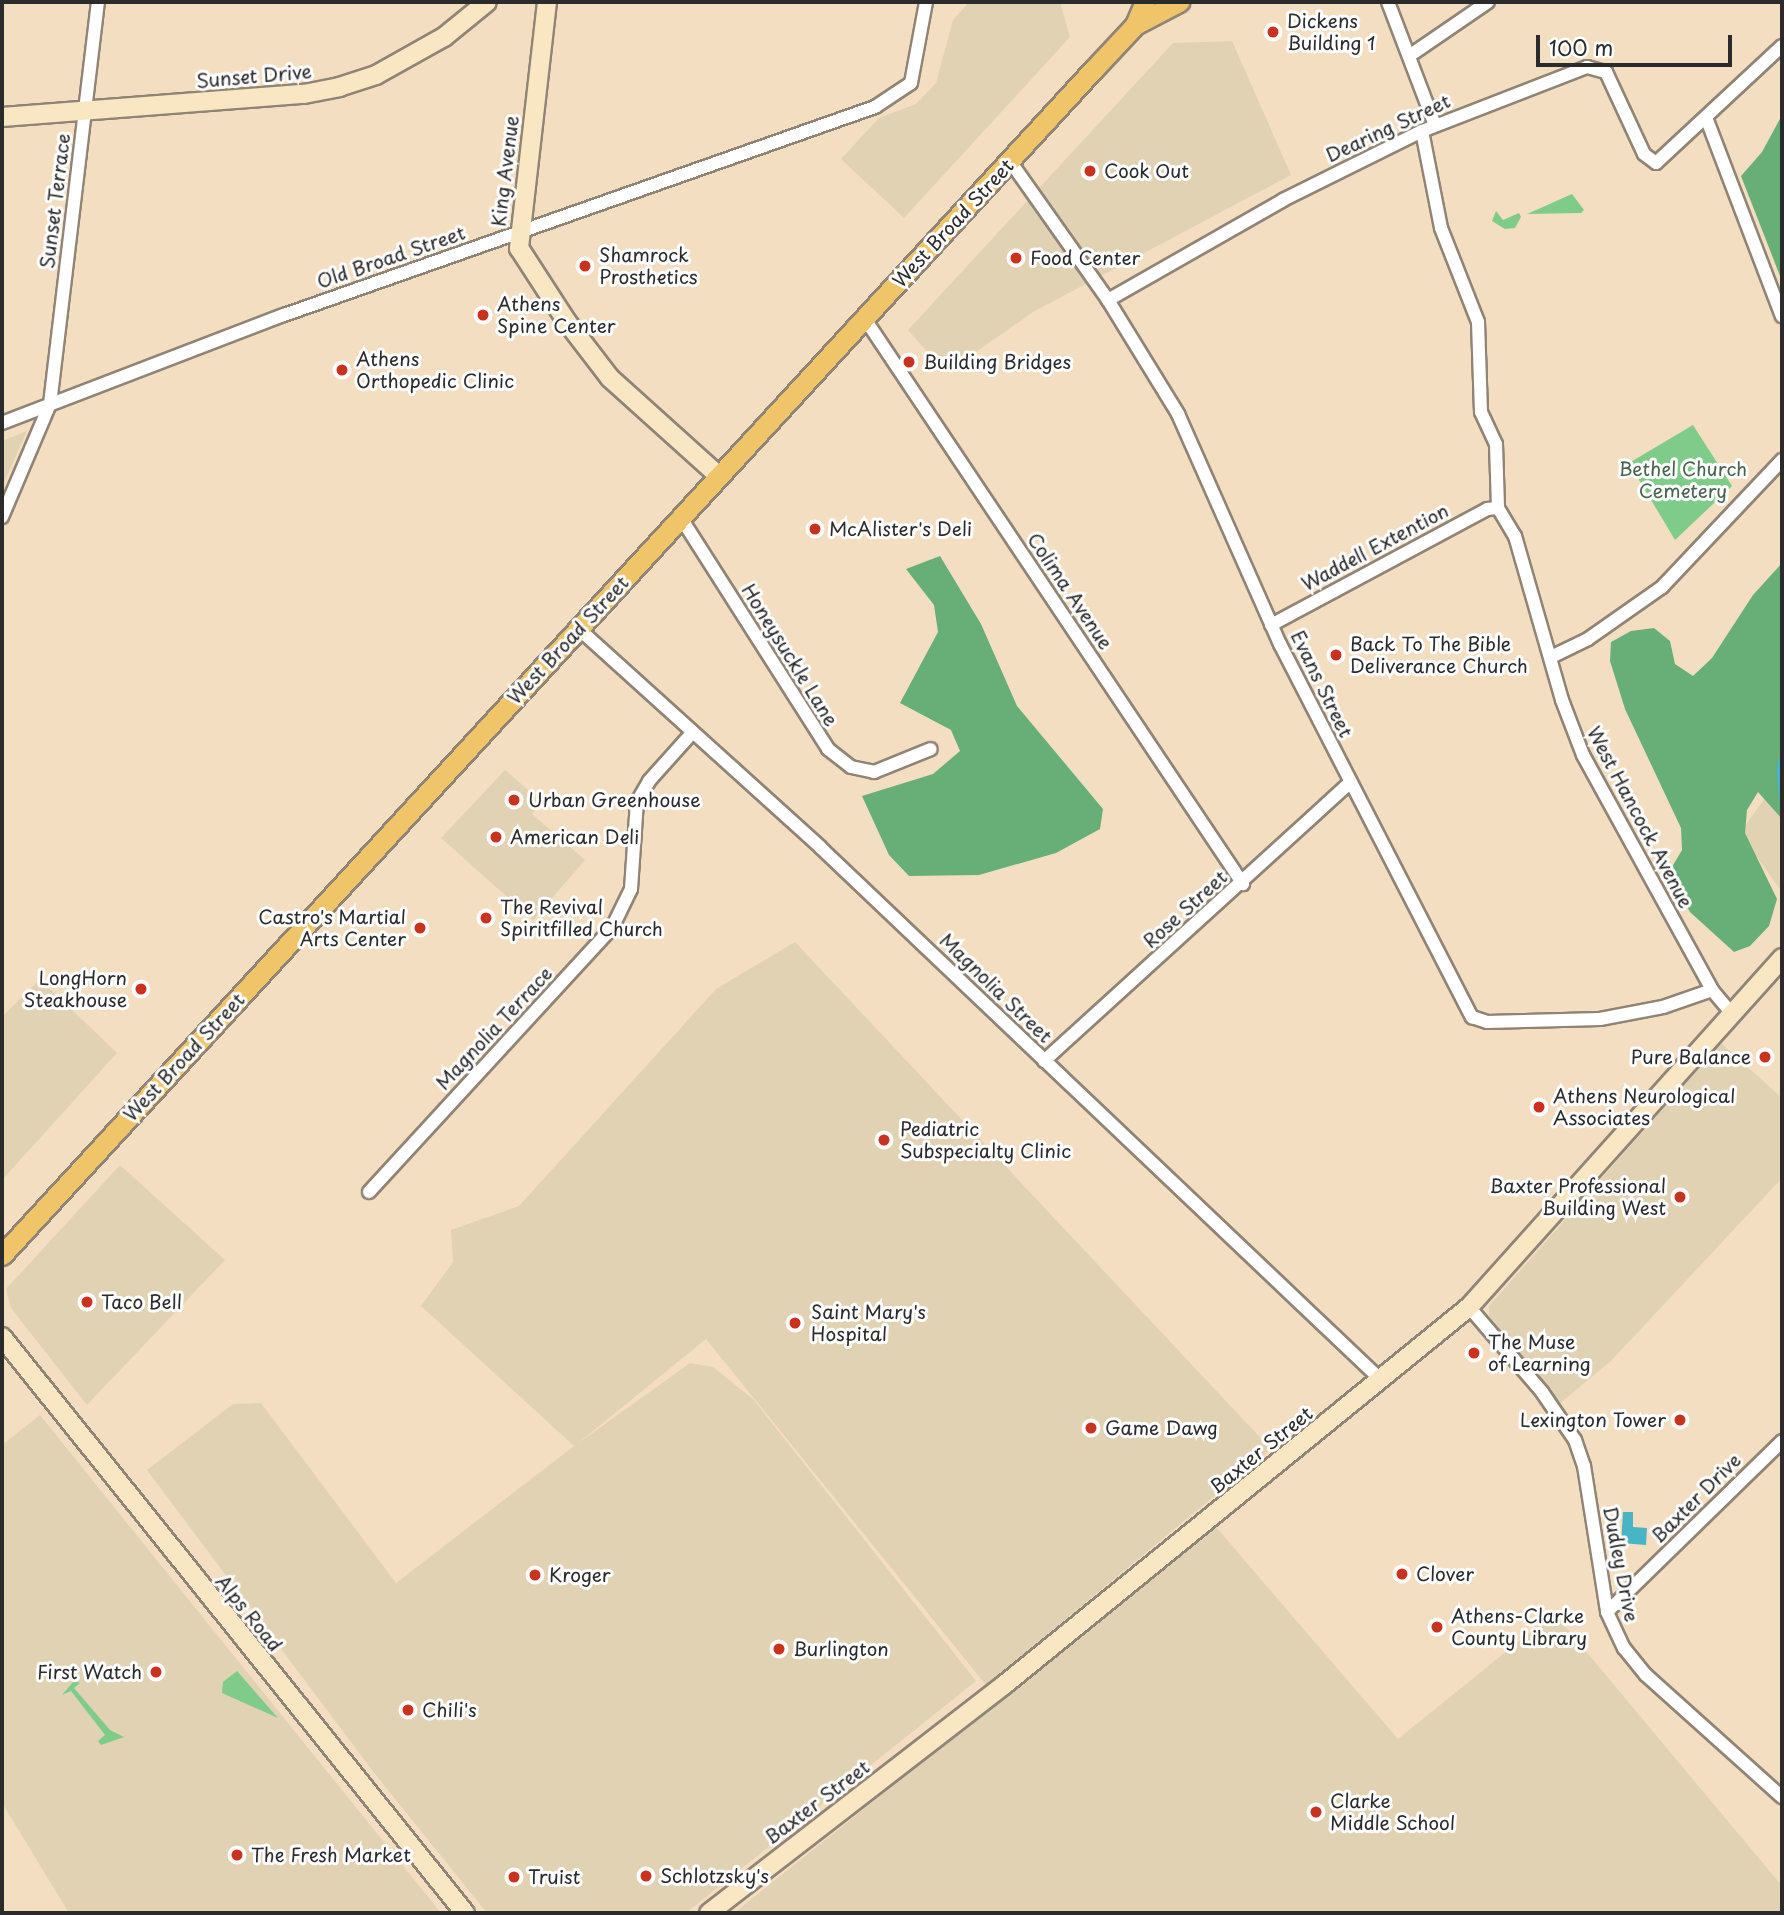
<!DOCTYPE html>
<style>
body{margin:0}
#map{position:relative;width:1784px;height:1915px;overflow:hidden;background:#f4dec1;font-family:"Playpen Sans",sans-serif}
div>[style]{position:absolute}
.built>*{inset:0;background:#e1d2b4}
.green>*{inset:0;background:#7fcb8a}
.forest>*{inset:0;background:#67af76}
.water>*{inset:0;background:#49b4c6}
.stream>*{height:3.5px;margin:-1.75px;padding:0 1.75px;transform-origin:1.75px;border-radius:1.75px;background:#49b4c6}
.roads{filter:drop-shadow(2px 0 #908476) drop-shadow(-2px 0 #908476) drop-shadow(0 2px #908476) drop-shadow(0 -2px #908476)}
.street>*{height:12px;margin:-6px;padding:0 6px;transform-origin:6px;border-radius:6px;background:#fff}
.secondary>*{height:18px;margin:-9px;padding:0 9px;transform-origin:9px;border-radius:9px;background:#f9e7c3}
.primary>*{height:19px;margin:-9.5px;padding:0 9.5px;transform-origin:9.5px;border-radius:9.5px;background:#f0c469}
.dots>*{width:19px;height:19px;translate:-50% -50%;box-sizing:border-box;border:4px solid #fff;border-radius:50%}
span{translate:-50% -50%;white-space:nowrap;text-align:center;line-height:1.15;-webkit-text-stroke:6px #fff;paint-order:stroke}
.poi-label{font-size:19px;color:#2b2b2b}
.left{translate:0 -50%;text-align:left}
.right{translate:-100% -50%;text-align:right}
.street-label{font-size:19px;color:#2b2b2b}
.park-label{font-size:19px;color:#48634c}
.frame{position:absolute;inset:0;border:4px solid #2b2b2b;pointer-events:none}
.scale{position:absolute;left:1536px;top:35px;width:196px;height:32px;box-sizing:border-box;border:4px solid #2b2b2b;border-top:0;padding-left:9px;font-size:21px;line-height:24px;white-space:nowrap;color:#2b2b2b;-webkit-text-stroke:5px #fff;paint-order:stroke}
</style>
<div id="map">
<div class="built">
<i style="clip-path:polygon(969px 2px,1060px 2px,1070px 37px,904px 218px,841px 159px,879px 118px,916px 104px,936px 83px,953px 20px)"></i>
<i style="clip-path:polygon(1232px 41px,1291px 175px,1033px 312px,946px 373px,908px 330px,1173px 43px)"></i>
<i style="clip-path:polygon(27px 431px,2px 487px,2px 441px)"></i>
<i style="clip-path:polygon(505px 770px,542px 802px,532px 814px,585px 860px,533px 920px,441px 838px)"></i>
<i style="clip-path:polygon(1782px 774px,1782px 892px,1740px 833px)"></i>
<i style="clip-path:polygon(795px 942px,1271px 1449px,986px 1685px,706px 1339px,577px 1444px,690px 1363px,713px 1367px,753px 1399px,976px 1681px,686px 1913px,487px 1913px,375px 1774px,147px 1470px,233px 1404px,261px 1403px,396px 1583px,574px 1446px,421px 1306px,453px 1262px,451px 1230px,519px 1206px,716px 989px)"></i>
<i style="clip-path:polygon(40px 979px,117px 1053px,2px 1180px,2px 1017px)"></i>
<i style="clip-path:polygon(1721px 1043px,1782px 1098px,1782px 1178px,1611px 1361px,1558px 1405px,1489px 1316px,1489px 1306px)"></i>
<i style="clip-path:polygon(120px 1165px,225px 1260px,87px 1405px,11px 1308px,6px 1289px)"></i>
<i style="clip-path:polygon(40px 1415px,441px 1913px,69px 1913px,2px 1803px,2px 1445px)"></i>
<i style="clip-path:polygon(1216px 1527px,1398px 1739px,1554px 1613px,1782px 1886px,1782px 1913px,734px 1913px)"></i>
</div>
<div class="green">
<i style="clip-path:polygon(1572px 194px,1584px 210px,1581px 213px,1527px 214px)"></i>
<i style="clip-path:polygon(1496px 211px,1503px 220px,1519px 213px,1521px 217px,1515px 228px,1505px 229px,1492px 221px)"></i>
<i style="clip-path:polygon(1693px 425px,1732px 486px,1675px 540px,1629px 463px)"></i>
<i style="clip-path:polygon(237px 1671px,278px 1718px,222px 1693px,223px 1682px)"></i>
<i style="clip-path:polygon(74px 1681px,80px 1683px,74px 1688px,110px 1730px,124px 1737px,101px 1745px,98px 1741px,105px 1735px,71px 1691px,62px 1695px)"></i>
</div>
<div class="forest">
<i style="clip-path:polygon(1782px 115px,1782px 281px,1741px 176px,1762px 152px)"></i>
<i style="clip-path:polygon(940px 556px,981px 624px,1017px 706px,1103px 809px,1100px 829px,1056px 853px,979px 875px,909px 876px,889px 855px,862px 796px,933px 774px,960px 751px,951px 730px,900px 703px,938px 632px,934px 605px,906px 569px)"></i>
<i style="clip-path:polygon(1782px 563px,1782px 819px,1758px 792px,1747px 810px,1745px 833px,1777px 899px,1769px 926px,1750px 946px,1734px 952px,1690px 912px,1669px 872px,1682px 850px,1681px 828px,1625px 709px,1610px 661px,1611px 642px,1631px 631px,1654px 628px,1670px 641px,1675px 664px,1693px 676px,1712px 658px,1753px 595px)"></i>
</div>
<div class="water">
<i style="clip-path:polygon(1623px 1512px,1633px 1512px,1633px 1527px,1647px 1528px,1646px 1545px,1621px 1543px)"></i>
</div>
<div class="stream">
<i style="left:1782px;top:758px;width:11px;rotate:105deg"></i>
<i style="left:1779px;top:769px;width:37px;rotate:85deg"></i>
</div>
<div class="roads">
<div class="street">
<i style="left:1388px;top:2px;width:132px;rotate:69.1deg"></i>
<i style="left:1412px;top:54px;width:92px;rotate:-34.4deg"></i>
<i style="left:1707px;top:120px;width:210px;rotate:69.1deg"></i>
<i style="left:1422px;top:131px;width:99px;rotate:78.9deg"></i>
<i style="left:1441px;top:228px;width:101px;rotate:68.5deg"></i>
<i style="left:1478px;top:322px;width:90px;rotate:88.1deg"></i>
<i style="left:1481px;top:412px;width:35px;rotate:65deg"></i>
<i style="left:1496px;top:444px;width:64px;rotate:88.2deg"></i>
<i style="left:1010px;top:161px;width:170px;rotate:54.8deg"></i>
<i style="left:1108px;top:300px;width:134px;rotate:58.4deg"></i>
<i style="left:1178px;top:414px;width:252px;rotate:66.1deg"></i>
<i style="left:1280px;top:644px;width:420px;rotate:62.8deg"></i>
<i style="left:1472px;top:1017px;width:16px;rotate:18deg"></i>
<i style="left:1487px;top:1022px;width:113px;rotate:-1.5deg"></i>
<i style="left:1600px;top:1019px;width:64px;rotate:-10.8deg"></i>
<i style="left:1663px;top:1007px;width:52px;rotate:-19.1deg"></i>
<i style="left:1108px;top:300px;width:202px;rotate:-29.7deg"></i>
<i style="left:1283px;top:200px;width:155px;rotate:-26.4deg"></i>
<i style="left:1422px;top:131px;width:177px;rotate:-21.2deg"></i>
<i style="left:1587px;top:67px;width:20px;rotate:15deg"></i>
<i style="left:1606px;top:72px;width:90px;rotate:65.1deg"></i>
<i style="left:1644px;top:154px;width:15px;rotate:37deg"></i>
<i style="left:1656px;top:163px;width:172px;rotate:-42.9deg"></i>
<i style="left:865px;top:319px;width:680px;rotate:56.22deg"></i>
<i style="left:2px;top:423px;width:302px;rotate:-21deg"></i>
<i style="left:284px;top:315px;width:627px;rotate:-19.39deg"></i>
<i style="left:875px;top:107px;width:43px;rotate:-33.7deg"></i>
<i style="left:911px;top:83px;width:82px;rotate:-79.5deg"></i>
<i style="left:1498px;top:508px;width:33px;rotate:59deg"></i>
<i style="left:1515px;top:536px;width:171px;rotate:74deg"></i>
<i style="left:1562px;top:700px;width:59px;rotate:69.1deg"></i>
<i style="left:1583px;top:755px;width:268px;rotate:61.2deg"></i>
<i style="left:1712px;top:990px;width:31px;rotate:50deg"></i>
<i style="left:2px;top:517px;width:123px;rotate:-67deg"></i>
<i style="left:50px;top:404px;width:405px;rotate:-83.2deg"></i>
<i style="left:681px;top:518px;width:274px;rotate:57.5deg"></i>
<i style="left:828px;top:749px;width:29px;rotate:38deg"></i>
<i style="left:851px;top:767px;width:24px;rotate:12deg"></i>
<i style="left:874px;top:772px;width:61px;rotate:-22deg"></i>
<i style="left:1271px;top:625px;width:245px;rotate:-28.2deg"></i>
<i style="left:1487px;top:509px;width:11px;rotate:-5deg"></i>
<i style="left:579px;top:629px;width:326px;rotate:42.1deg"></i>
<i style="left:821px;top:848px;width:772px;rotate:43.53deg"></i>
<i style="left:1551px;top:657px;width:41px;rotate:-25.9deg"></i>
<i style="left:1588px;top:639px;width:90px;rotate:-35.1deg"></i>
<i style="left:1662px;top:587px;width:175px;rotate:-46.6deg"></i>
<i style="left:1044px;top:1061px;width:413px;rotate:-42.3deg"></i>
<i style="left:369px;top:1192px;width:359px;rotate:-47.4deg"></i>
<i style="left:612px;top:928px;width:43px;rotate:-64deg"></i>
<i style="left:631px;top:889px;width:87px;rotate:-86.1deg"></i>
<i style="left:637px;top:802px;width:24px;rotate:-60deg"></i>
<i style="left:649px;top:781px;width:64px;rotate:-48.1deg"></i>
<i style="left:1469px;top:1307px;width:112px;rotate:49.3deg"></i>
<i style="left:1542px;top:1392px;width:58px;rotate:55.5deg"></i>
<i style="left:1575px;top:1440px;width:28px;rotate:71deg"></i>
<i style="left:1584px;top:1466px;width:148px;rotate:81deg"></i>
<i style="left:1607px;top:1612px;width:40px;rotate:65deg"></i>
<i style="left:1624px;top:1648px;width:35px;rotate:51deg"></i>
<i style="left:1646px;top:1675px;width:183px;rotate:41.9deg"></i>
<i style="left:1607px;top:1612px;width:245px;rotate:-44.3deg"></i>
</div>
<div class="secondary">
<i style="left:547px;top:2px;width:248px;rotate:96.5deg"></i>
<i style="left:519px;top:248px;width:88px;rotate:57deg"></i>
<i style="left:567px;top:322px;width:71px;rotate:52.5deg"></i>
<i style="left:610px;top:378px;width:148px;rotate:42deg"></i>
<i style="left:2px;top:117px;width:303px;rotate:-4.4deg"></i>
<i style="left:304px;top:94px;width:36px;rotate:-11deg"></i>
<i style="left:339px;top:87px;width:39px;rotate:-18deg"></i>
<i style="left:376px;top:75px;width:78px;rotate:-29.2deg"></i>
<i style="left:444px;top:37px;width:55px;rotate:-39.1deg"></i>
<i style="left:2px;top:1337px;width:739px;rotate:51.21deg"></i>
<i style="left:709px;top:1913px;width:373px;rotate:-37.7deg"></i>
<i style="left:1004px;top:1685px;width:599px;rotate:-39.11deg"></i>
<i style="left:1469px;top:1307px;width:469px;rotate:-48.1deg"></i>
</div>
<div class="primary">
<i style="left:1135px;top:25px;width:50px;rotate:-27.6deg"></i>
<i style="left:2px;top:1255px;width:1611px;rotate:-47.37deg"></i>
<i style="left:1093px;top:70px;width:62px;rotate:-47deg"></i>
<i style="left:1135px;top:25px;width:25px;rotate:-67deg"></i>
</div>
</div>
<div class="dots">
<i style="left:1273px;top:32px;background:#c8321e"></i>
<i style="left:1090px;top:171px;background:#c8321e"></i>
<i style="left:1016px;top:258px;background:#c8321e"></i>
<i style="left:585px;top:266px;background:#c8321e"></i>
<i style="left:483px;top:315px;background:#c8321e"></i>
<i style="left:909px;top:362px;background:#c8321e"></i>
<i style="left:342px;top:370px;background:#c8321e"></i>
<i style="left:815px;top:529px;background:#c8321e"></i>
<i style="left:1336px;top:655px;background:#c8321e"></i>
<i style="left:514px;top:800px;background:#c8321e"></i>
<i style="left:496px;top:837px;background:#c8321e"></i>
<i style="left:486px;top:918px;background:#c8321e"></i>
<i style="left:420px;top:928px;background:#c8321e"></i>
<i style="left:141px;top:989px;background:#c8321e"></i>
<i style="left:1765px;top:1057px;background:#c8321e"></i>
<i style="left:1539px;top:1107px;background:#c8321e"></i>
<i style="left:884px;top:1140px;background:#c8321e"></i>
<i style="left:1680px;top:1197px;background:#c8321e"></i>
<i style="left:87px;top:1302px;background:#c8321e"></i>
<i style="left:795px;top:1323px;background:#c8321e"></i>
<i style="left:1474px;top:1353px;background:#c8321e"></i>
<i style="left:1680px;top:1420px;background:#c8321e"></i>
<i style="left:1091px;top:1428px;background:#c8321e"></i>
<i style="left:1402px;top:1574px;background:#c8321e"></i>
<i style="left:535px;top:1575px;background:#c8321e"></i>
<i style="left:1437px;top:1627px;background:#c8321e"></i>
<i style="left:779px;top:1649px;background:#c8321e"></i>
<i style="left:156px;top:1672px;background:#c8321e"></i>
<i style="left:408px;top:1710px;background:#c8321e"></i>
<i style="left:1316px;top:1812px;background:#c8321e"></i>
<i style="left:237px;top:1855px;background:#c8321e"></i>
<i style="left:646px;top:1876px;background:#c8321e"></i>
<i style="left:514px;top:1877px;background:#c8321e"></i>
</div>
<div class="poi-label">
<span class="left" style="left:1287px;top:32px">Dickens<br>Building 1</span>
<span class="left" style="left:1104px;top:171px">Cook Out</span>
<span class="left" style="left:599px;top:266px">Shamrock<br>Prosthetics</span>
<span class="left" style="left:1030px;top:258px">Food Center</span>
<span class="left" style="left:497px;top:315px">Athens<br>Spine Center</span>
<span class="left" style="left:356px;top:370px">Athens<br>Orthopedic Clinic</span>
<span class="left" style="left:923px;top:362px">Building Bridges</span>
<span class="left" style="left:829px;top:529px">McAlister's Deli</span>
<span class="left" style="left:1350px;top:655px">Back To The Bible<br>Deliverance Church</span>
<span class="left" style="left:528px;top:800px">Urban Greenhouse</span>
<span class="left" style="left:510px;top:837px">American Deli</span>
<span class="left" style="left:500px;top:918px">The Revival<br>Spiritfilled Church</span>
<span class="right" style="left:406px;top:928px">Castro's Martial<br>Arts Center</span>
<span class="right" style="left:127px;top:989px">LongHorn<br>Steakhouse</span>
<span class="right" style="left:1751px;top:1057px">Pure Balance</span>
<span class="left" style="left:1553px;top:1107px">Athens Neurological<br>Associates</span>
<span class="left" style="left:900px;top:1140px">Pediatric<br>Subspecialty Clinic</span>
<span class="right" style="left:1666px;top:1197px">Baxter Professional<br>Building West</span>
<span class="left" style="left:101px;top:1302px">Taco Bell</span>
<span class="left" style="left:811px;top:1323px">Saint Mary's<br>Hospital</span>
<span class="left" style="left:1488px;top:1353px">The Muse<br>of Learning</span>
<span class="right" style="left:1666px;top:1420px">Lexington Tower</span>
<span class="left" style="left:1105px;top:1428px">Game Dawg</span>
<span class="left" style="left:1416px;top:1574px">Clover</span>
<span class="left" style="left:549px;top:1575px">Kroger</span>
<span class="left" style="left:1451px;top:1627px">Athens-Clarke<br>County Library</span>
<span class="left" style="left:793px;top:1649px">Burlington</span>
<span class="right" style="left:142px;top:1672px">First Watch</span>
<span class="left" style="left:422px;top:1710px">Chili's</span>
<span class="left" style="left:1330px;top:1812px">Clarke<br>Middle School</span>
<span class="left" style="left:251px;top:1855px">The Fresh Market</span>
<span class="left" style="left:660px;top:1876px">Schlotzsky's</span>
<span class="left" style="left:528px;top:1877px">Truist</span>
</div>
<div class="street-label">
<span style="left:254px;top:76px;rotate:-5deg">Sunset Drive</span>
<span style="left:1388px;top:128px;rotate:-25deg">Dearing Street</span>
<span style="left:505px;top:171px;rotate:-83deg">King Avenue</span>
<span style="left:55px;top:201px;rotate:-83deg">Sunset Terrace</span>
<span style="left:953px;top:223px;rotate:-47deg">West Broad Street</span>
<span style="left:391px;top:257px;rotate:-19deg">Old Broad Street</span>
<span style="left:1375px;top:547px;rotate:-28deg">Waddell Extention</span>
<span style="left:1070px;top:591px;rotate:56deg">Colima Avenue</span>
<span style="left:568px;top:640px;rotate:-47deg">West Broad Street</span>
<span style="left:790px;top:655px;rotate:58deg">Honeysuckle Lane</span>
<span style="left:1322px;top:684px;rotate:64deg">Evans Street</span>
<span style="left:1640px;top:817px;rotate:62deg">West Hancock Avenue</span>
<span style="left:1185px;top:909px;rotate:-42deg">Rose Street</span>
<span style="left:996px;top:988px;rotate:44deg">Magnolia Street</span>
<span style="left:494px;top:1028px;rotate:-47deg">Magnolia Terrace</span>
<span style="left:184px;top:1057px;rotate:-47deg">West Broad Street</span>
<span style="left:1261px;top:1450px;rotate:-39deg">Baxter Street</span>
<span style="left:1696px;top:1498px;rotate:-45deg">Baxter Drive</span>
<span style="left:1621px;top:1564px;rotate:79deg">Dudley Drive</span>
<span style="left:249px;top:1613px;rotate:51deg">Alps Road</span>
<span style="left:817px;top:1802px;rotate:-37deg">Baxter Street</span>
</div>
<div class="park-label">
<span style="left:1683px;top:480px">Bethel Church<br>Cemetery</span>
</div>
<div class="frame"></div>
<div class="scale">100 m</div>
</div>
